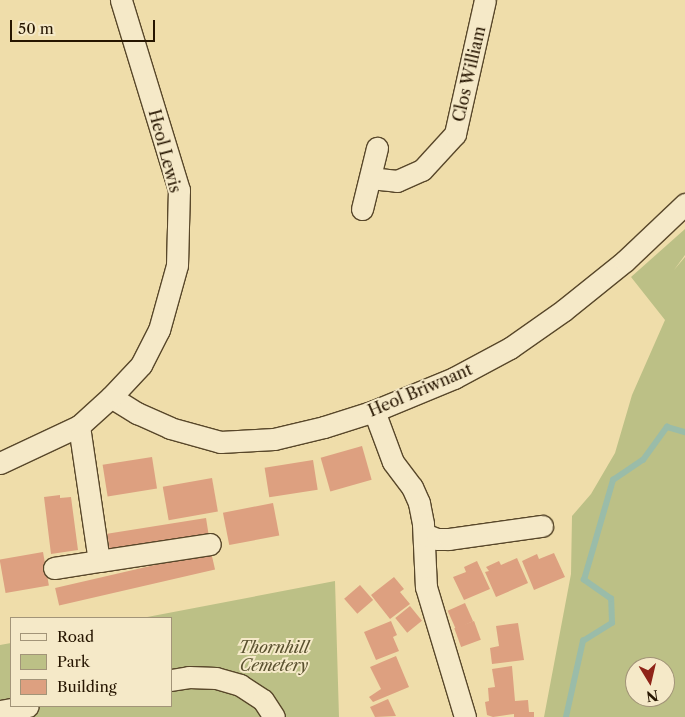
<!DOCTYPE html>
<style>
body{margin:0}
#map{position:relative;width:685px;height:717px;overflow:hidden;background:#efddaa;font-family:"Libre Caslon Text",serif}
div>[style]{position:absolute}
.green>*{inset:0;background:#bcc086}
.stream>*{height:5.5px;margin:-2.75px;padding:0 2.75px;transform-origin:2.75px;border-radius:2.75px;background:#9abca9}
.building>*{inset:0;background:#dda080;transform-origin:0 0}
.roads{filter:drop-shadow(1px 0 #58472a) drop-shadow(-1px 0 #58472a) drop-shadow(0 1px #58472a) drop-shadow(0 -1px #58472a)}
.minor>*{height:21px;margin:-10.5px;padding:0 10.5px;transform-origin:10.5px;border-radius:10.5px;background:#f5e9c8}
span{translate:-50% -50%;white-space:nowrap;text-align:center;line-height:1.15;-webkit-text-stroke:4px #f5e9c8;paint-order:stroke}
.street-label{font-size:16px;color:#261500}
.park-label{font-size:16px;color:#5a512f;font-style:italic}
.legend{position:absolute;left:10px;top:617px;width:162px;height:90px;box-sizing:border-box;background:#f5e9c8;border:1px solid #a29478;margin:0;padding:6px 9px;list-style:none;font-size:15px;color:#261500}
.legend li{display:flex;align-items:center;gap:10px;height:25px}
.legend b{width:25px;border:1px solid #a29478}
.north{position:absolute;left:625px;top:657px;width:50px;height:50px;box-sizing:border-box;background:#f5e9c8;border:1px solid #a29478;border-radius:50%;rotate:171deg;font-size:14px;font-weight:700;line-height:20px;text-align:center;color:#261500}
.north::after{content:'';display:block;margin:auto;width:18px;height:22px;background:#8f2418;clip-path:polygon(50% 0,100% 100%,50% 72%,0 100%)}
.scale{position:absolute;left:10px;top:20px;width:145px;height:22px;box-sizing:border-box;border:2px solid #261500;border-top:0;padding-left:6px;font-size:15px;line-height:18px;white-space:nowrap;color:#261500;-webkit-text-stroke:4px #f5e9c8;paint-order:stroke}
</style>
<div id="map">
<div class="green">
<i style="clip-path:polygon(evenodd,685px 229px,685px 255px,674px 270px,685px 257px,685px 717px,544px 717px,571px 574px,572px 516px,591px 494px,615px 453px,632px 395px,665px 320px,631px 277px,685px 229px,635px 667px,665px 667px,665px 697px,635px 697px,635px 667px)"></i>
<i style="clip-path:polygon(335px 581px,339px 717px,0 717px,0 645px,11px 643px,11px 706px,171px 706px,171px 618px,142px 618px)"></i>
</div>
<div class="stream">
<i style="left:566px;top:717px;width:78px;rotate:-77.4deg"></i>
<i style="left:583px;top:641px;width:34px;rotate:-32deg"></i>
<i style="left:612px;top:623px;width:24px;rotate:-92deg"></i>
<i style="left:611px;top:599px;width:33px;rotate:-145deg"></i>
<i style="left:584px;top:580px;width:104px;rotate:-73.8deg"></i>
<i style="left:613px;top:480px;width:36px;rotate:-34deg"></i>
<i style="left:643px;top:460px;width:41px;rotate:-54deg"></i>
<i style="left:667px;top:427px;width:19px;rotate:16deg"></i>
</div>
<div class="building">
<i style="left:362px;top:446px;width:35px;height:43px;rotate:74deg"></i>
<i style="left:152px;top:457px;width:32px;height:50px;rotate:81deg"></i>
<i style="left:313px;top:460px;width:30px;height:49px;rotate:81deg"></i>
<i style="left:212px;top:478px;width:34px;height:50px;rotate:80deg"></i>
<i style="clip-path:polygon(60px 495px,60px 498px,71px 497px,78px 550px,51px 554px,44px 497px)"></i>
<i style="left:273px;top:503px;width:33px;height:51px;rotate:79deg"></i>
<i style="left:206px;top:518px;width:18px;height:100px;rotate:81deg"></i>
<i style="left:43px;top:552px;width:34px;height:44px;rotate:80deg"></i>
<i style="left:211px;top:552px;width:18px;height:160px;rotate:77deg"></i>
<i style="clip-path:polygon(554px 553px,565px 577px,534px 590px,522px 561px,537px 554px,539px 559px)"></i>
<i style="clip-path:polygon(517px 558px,528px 583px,496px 597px,485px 572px,489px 571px,486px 567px,499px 561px,501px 565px)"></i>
<i style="clip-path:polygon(477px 561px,490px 589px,464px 600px,453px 577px,466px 572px,464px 567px)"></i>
<i style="clip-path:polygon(394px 577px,404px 589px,400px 592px,410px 604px,390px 619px,371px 595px)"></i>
<i style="left:360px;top:585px;width:20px;height:21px;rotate:49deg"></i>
<i style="left:465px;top:603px;width:20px;height:19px;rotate:66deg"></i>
<i style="left:410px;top:606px;width:19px;height:19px;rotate:51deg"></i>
<i style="clip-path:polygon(391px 621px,397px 635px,393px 637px,399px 651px,376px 660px,364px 632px)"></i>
<i style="left:474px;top:621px;width:20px;height:21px;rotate:70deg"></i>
<i style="clip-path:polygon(518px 623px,524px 660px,492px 664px,490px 648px,499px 646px,496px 626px)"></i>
<i style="clip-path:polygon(396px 656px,409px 687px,373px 702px,369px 697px,381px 689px,370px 667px)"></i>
<i style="clip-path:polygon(512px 666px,515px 701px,528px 700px,529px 712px,534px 712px,534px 717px,514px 717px,514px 714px,493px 717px,487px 715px,485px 702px,489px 701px,488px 688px,495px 687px,492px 669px)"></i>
<i style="clip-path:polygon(388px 699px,396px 716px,375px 717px,370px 707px)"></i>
</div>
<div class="roads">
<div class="minor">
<i style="left:370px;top:178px;width:27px;rotate:6deg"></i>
<i style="left:397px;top:181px;width:27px;rotate:-24deg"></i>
<i style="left:422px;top:170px;width:49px;rotate:-47.5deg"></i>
<i style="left:455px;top:134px;width:137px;rotate:-77.4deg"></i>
<i style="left:362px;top:209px;width:63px;rotate:-76.2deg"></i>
<i style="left:111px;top:397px;width:31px;rotate:32deg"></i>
<i style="left:137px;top:413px;width:36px;rotate:24deg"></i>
<i style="left:170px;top:428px;width:52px;rotate:15.6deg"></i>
<i style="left:220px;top:442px;width:54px;rotate:-3.2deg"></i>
<i style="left:274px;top:439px;width:51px;rotate:-13.5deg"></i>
<i style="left:324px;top:427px;width:52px;rotate:-17.7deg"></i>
<i style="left:374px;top:411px;width:87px;rotate:-22.4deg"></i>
<i style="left:454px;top:378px;width:64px;rotate:-28.2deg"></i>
<i style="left:510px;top:348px;width:66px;rotate:-35.1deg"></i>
<i style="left:564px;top:310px;width:78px;rotate:-38.8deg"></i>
<i style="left:625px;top:261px;width:83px;rotate:-43.5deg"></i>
<i style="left:374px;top:411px;width:54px;rotate:69.6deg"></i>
<i style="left:393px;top:462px;width:31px;rotate:53deg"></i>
<i style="left:412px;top:487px;width:17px;rotate:66deg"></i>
<i style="left:419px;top:503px;width:21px;rotate:79deg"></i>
<i style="left:423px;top:524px;width:63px;rotate:87.3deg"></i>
<i style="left:426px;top:587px;width:136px;rotate:73.3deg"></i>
<i style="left:79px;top:426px;width:136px;rotate:81.6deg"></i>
<i style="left:99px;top:561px;width:112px;rotate:-8.7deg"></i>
<i style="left:0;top:463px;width:87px;rotate:-25.1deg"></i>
<i style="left:79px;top:426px;width:43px;rotate:-42.2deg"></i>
<i style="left:111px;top:397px;width:44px;rotate:-46.8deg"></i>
<i style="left:141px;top:365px;width:39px;rotate:-63deg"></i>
<i style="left:159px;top:330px;width:67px;rotate:-74.5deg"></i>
<i style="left:177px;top:265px;width:75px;rotate:-88.5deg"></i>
<i style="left:179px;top:190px;width:199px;rotate:-107deg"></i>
<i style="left:424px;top:534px;width:14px;rotate:21deg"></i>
<i style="left:437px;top:539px;width:12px"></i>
<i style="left:449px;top:539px;width:94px;rotate:-8deg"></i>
<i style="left:54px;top:568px;width:46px;rotate:-8.8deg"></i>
<i style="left:171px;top:680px;width:18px;rotate:-9deg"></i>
<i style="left:189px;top:677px;width:27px;rotate:2deg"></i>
<i style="left:216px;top:678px;width:25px;rotate:16deg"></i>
<i style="left:240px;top:685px;width:27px;rotate:33deg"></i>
<i style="left:263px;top:700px;width:20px;rotate:57deg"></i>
<i style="left:0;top:711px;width:28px;rotate:-10deg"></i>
</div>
</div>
<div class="street-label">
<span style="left:469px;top:74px;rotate:-77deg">Clos William</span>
<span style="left:165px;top:151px;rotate:75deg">Heol Lewis</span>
<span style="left:420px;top:390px;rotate:-23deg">Heol Briwnant</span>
</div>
<div class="park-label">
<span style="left:274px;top:656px">Thornhill<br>Cemetery</span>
</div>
<ul class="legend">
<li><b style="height:6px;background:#f5e9c8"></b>Road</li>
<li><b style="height:14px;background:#bcc086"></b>Park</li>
<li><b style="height:14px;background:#dda080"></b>Building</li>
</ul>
<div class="north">N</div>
<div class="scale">50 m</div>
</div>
